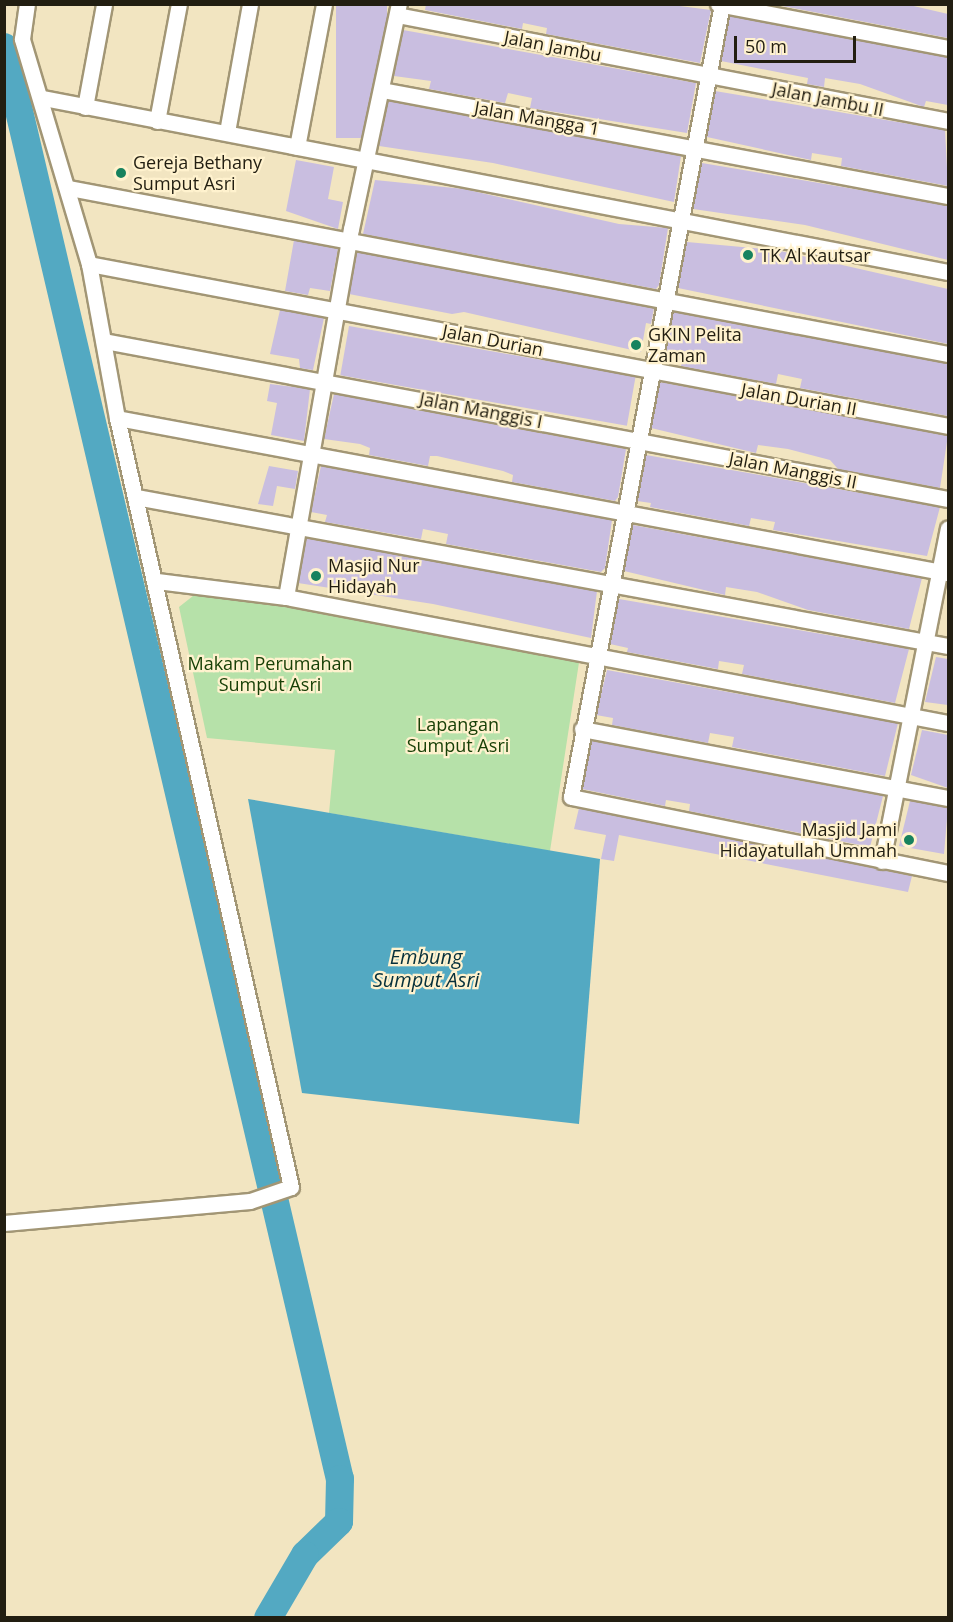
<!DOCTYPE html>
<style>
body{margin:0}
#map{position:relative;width:953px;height:1622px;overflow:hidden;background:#f2e5c1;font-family:"Open Sans",sans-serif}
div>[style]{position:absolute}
.green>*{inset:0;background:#b6e1a9}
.water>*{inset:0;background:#53a9c2}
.river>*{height:28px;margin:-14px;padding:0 14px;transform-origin:14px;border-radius:14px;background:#53a9c2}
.building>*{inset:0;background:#c9bee0;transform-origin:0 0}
.roads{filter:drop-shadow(2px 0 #a29675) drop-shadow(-2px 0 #a29675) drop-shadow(0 2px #a29675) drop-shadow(0 -2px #a29675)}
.minor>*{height:15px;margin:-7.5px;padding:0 7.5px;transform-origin:7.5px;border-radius:7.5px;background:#fff}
.dots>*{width:16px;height:16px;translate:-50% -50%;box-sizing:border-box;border:3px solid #fff2ce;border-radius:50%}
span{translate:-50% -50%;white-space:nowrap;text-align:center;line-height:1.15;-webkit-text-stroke:4.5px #fff2ce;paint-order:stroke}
.street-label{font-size:18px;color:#221e11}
.poi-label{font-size:18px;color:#221e11}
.left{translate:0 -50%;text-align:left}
.right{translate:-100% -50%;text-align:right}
.park-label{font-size:18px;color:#184007}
.water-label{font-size:20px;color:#06303b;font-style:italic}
.frame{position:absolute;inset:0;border:6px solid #221e11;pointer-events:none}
.scale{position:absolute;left:734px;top:36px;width:122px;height:27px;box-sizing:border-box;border:3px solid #221e11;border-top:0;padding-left:8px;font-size:18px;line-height:21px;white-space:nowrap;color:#221e11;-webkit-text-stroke:4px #fff2ce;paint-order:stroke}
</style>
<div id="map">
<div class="green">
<i style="clip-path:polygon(198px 592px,580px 656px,550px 851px,329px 813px,335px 750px,207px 738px,179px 607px)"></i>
</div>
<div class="water">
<i style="clip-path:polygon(248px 799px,600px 859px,579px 1124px,302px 1093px)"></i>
</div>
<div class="river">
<i style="left:4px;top:47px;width:1471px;rotate:76.8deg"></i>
<i style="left:340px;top:1479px;width:43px;rotate:91.3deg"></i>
<i style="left:339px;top:1522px;width:47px;rotate:135.9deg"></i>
<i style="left:305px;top:1555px;width:73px;rotate:120.4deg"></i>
</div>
<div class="building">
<i style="left:336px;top:4px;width:51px;height:134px"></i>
<i style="clip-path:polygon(426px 4px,664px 4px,711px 10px,700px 63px,546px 34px,547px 28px,523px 23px,522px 29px,425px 10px)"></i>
<i style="clip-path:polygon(772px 4px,905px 4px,948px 14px,948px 38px)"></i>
<i style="clip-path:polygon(730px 16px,948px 57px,948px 105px,926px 101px,924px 107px,860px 84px,825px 78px,824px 87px,807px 84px,808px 78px,721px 61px)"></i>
<i style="clip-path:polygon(403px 30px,696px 83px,687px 133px,530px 108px,532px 98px,508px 93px,505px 103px,429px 89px,431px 81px,394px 76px)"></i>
<i style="clip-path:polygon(715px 91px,945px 130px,948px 186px,841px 166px,842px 158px,812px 153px,811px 160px,707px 137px)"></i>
<i style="clip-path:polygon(388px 101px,681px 156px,674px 202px,493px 163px,379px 146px)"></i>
<i style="clip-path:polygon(296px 160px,334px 167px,328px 199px,343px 202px,338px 229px,286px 211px)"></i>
<i style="clip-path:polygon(702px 163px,948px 205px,948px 260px,805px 225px,693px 209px)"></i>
<i style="clip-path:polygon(375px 180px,464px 189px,619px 224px,668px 228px,659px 285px,656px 289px,363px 234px)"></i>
<i style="clip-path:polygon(294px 240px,338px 249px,330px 291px,310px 288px,308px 295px,285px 291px)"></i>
<i style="clip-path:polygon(687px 242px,776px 250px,948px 289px,948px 344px,678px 288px)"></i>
<i style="clip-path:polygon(357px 252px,654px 308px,651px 324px,646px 323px,641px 352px,464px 312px,452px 314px,349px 294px)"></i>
<i style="clip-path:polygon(280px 310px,324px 318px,313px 370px,300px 368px,299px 359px,270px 354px)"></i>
<i style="clip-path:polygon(673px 312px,948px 363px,948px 416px,800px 388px,802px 379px,778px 374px,776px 384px,681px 366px,682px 361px,665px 358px)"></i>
<i style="left:349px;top:326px;width:291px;height:50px;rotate:10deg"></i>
<i style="clip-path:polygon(660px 382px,948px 435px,940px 488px,838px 469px,830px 460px,788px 449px,758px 445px,756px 453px,651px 428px)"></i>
<i style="clip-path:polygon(270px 384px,310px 389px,304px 441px,271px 435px,277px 403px,267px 401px)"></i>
<i style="clip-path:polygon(334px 394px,626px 449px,618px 497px,615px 501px,512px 482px,513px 475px,503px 471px,437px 456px,430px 456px,428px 466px,369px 455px,370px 448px,360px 444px,324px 439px)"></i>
<i style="clip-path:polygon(646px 455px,940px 507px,927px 556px,773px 530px,775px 522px,751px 518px,749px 526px,650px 507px,651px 503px,637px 501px)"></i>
<i style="clip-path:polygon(269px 466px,298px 471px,295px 489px,277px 486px,273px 506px,258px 504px)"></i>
<i style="clip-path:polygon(321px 466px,612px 520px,605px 568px,601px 572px,446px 544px,448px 534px,423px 529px,421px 539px,325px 522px,327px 515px,311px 512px)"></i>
<i style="clip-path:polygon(633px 525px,922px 578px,909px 629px,808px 610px,757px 592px,726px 587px,725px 595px,624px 571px)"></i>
<i style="clip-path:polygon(306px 538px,597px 591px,591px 638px,433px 604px,298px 583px)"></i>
<i style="clip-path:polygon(619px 599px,909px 649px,895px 703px,742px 674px,744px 665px,719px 661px,718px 669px,627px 652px,628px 648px,610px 644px)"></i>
<i style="clip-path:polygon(936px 657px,948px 659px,948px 705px,925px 702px)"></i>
<i style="clip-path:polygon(607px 670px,898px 723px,885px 776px,732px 747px,734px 737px,710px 733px,708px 743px,612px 725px,613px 718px,596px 715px)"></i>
<i style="clip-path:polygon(922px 730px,948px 735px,948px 788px,911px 775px)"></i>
<i style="clip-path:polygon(592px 741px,883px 796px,870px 847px,689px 811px,690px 804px,666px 800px,665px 806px,582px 789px)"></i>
<i style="clip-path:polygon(910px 801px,948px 807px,944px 854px,899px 846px)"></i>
<i style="clip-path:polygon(579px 808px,912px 876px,908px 892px,619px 835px,614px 861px,601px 859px,606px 835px,574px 829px)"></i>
</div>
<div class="roads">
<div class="minor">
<i style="left:718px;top:4px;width:234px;rotate:10.8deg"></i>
<i style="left:722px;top:4px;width:807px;rotate:100.78deg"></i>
<i style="left:571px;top:797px;width:385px;rotate:11.4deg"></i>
<i style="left:397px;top:15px;width:561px;rotate:10.89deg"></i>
<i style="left:382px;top:90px;width:576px;rotate:10.61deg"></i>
<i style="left:43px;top:98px;width:922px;rotate:10.88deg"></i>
<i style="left:85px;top:107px;width:105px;rotate:-79.5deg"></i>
<i style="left:157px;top:121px;width:119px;rotate:-79.4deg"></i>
<i style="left:227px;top:132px;width:130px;rotate:-79.8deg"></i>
<i style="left:297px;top:147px;width:146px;rotate:-79.3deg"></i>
<i style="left:69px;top:188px;width:895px;rotate:10.69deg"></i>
<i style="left:89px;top:264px;width:874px;rotate:10.68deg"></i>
<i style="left:104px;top:341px;width:859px;rotate:10.6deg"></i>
<i style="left:117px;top:418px;width:845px;rotate:10.57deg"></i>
<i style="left:136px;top:497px;width:826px;rotate:10.4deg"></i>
<i style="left:157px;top:581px;width:130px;rotate:7.1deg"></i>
<i style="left:286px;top:597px;width:674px;rotate:10.78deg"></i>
<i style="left:286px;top:597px;width:374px;rotate:-80deg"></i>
<i style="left:351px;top:229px;width:230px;rotate:-78deg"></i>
<i style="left:582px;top:729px;width:372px;rotate:10.7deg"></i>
<i style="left:882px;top:861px;width:339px;rotate:-78.8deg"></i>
<i style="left:4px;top:1223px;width:247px;rotate:-5.1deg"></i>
<i style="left:250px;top:1201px;width:43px;rotate:-18.9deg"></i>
<i style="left:291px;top:1187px;width:788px;rotate:-102.75deg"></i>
<i style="left:117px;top:418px;width:157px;rotate:-100.3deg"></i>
<i style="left:89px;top:264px;width:235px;rotate:-106.6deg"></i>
<i style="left:22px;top:39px;width:35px;rotate:-82deg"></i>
</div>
</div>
<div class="dots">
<i style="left:121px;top:173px;background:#17825e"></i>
<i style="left:748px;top:255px;background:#17825e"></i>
<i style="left:636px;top:345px;background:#17825e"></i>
<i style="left:316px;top:576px;background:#17825e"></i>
<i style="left:909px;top:840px;background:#17825e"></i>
</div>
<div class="street-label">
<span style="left:553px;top:46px;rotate:11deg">Jalan Jambu</span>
<span style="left:828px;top:99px;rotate:11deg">Jalan Jambu II</span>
<span style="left:537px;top:118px;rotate:10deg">Jalan Mangga 1</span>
<span style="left:493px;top:340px;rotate:11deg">Jalan Durian</span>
<span style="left:799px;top:399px;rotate:10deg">Jalan Durian II</span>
<span style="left:481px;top:410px;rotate:11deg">Jalan Manggis I</span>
<span style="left:793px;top:470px;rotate:11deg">Jalan Manggis II</span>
</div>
<div class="poi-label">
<span class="left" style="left:133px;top:173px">Gereja Bethany<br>Sumput Asri</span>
<span class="left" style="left:760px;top:255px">TK Al Kautsar</span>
<span class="left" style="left:648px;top:345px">GKIN Pelita<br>Zaman</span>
<span class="left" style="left:328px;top:576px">Masjid Nur<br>Hidayah</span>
<span class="right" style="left:897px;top:840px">Masjid Jami<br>Hidayatullah Ummah</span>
</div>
<div class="park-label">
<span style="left:270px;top:674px">Makam Perumahan<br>Sumput Asri</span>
<span style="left:458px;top:735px">Lapangan<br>Sumput Asri</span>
</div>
<div class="water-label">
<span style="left:426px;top:968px">Embung<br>Sumput Asri</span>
</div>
<div class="frame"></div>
<div class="scale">50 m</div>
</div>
